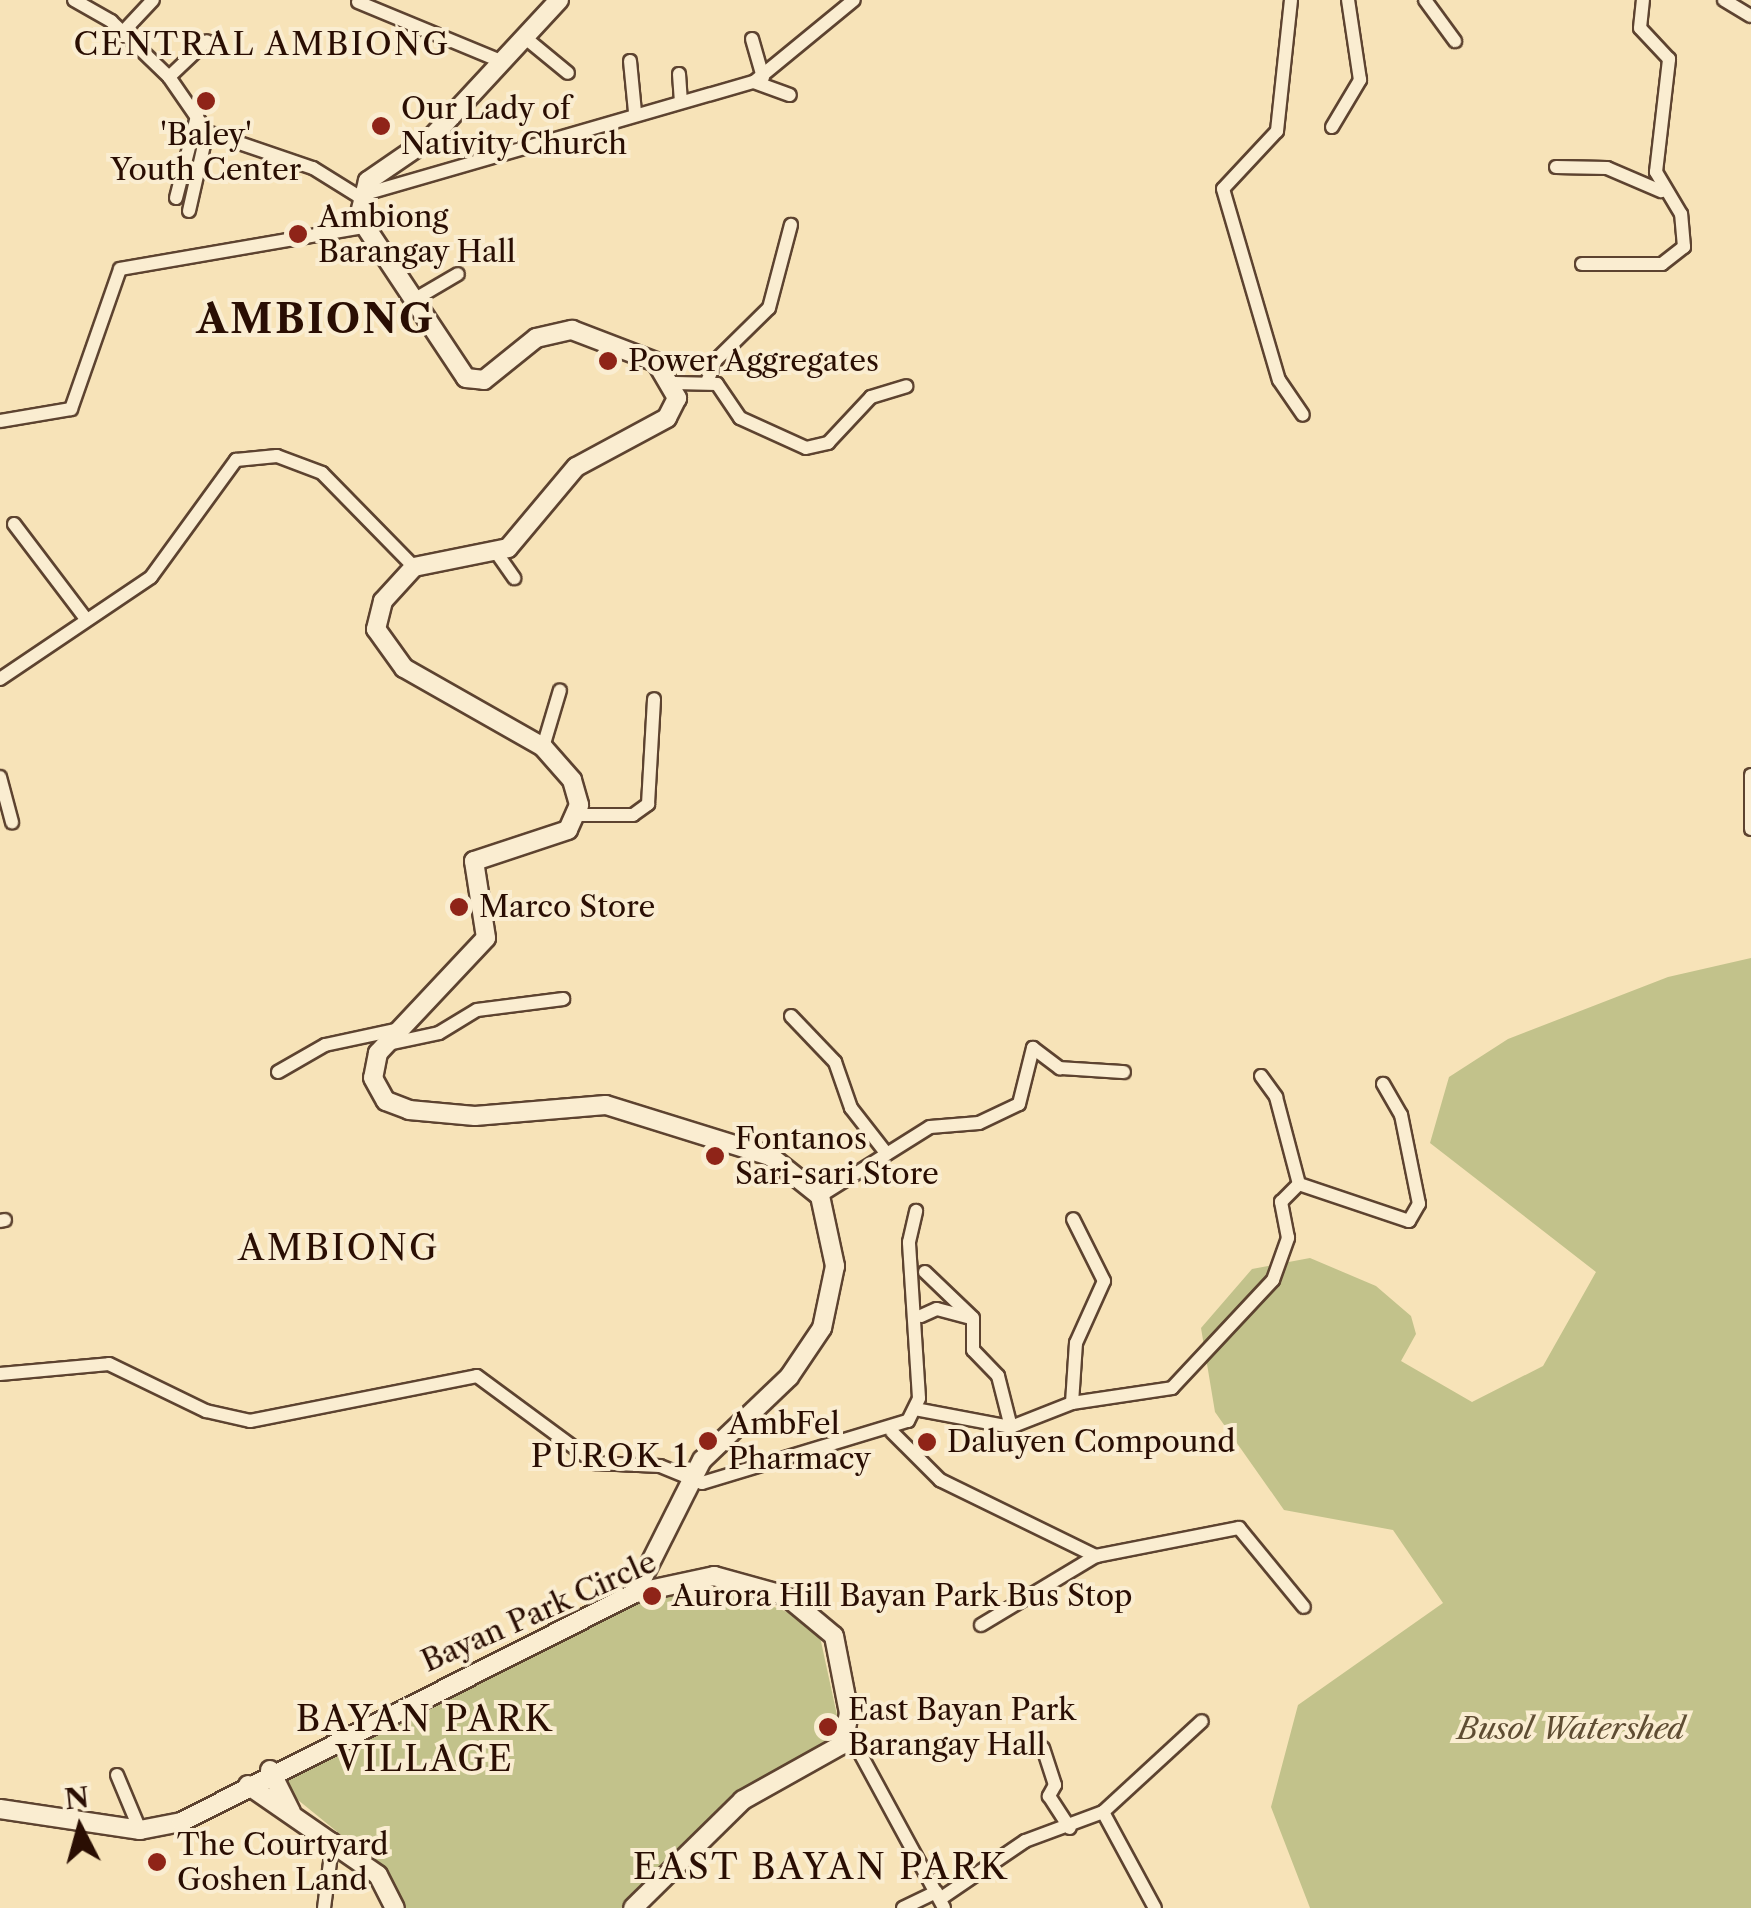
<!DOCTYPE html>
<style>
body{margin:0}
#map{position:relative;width:1751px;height:1908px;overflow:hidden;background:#f7e3b8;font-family:"Libre Caslon Text",serif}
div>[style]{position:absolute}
.green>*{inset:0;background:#c2c28b}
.roads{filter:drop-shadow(2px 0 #5d4330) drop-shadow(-2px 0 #5d4330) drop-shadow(0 2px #5d4330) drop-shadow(0 -2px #5d4330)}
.street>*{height:12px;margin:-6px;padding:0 6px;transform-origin:6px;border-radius:6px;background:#faedd1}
.secondary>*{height:18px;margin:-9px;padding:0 9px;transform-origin:9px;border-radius:9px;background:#faedd1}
.dots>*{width:28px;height:28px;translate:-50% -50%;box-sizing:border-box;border:5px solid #faedd1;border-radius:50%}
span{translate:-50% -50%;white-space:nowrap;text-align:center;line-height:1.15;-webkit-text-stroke:8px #faedd1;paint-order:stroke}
.poi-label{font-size:30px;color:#2a0e03}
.left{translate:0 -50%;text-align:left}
.street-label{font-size:30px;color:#2a0e03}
.park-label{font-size:30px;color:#5f4d33;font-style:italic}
.neighbourhood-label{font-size:32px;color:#2a0e03;letter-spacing:2.5px}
.quarter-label{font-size:35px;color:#2a0e03;letter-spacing:2.5px}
.district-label{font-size:40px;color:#2a0e03;font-weight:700;letter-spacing:2.5px}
.north{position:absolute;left:30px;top:1778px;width:100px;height:100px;-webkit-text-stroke:8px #faedd1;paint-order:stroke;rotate:354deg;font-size:28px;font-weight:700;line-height:40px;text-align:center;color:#2a0e03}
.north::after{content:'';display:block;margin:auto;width:35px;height:45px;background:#2a0e03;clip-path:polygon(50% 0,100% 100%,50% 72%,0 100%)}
</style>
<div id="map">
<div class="green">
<i style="clip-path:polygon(1751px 958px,1751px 1908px,1310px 1908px,1271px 1807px,1298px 1705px,1443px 1603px,1393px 1530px,1284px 1510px,1215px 1412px,1201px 1328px,1252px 1269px,1310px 1258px,1376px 1286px,1411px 1316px,1416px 1334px,1401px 1361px,1472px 1402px,1543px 1366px,1596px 1272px,1430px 1143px,1449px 1077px,1508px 1039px,1668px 977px)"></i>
<i style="clip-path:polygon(715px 1585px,817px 1623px,840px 1729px,833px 1743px,740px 1793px,621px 1908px,403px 1908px,383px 1869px,282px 1787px,281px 1768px,638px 1600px)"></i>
</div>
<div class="roads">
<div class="street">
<i style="left:74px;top:0;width:43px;rotate:29.6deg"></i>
<i style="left:111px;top:21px;width:81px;rotate:44deg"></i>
<i style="left:169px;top:77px;width:67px;rotate:55.4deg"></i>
<i style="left:207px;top:132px;width:112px;rotate:18.8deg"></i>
<i style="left:313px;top:168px;width:53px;rotate:31.9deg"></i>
<i style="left:358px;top:196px;width:412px;rotate:-16.1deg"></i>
<i style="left:754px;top:82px;width:129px;rotate:-39.4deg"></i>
<i style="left:1291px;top:0;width:132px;rotate:96.1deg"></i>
<i style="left:1277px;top:131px;width:79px;rotate:133deg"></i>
<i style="left:1223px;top:189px;width:199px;rotate:73.7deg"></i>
<i style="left:1279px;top:380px;width:42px;rotate:55.6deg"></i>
<i style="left:1425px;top:0;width:51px;rotate:53.8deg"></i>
<i style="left:1724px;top:0;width:31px;rotate:31deg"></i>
<i style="left:358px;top:2px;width:152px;rotate:22.5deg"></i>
<i style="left:122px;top:33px;width:45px;rotate:-46.8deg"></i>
<i style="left:523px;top:36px;width:58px;rotate:39.4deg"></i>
<i style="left:752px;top:39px;width:40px;rotate:74deg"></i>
<i style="left:630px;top:61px;width:51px;rotate:84.4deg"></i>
<i style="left:679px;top:74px;width:26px;rotate:86deg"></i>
<i style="left:169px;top:77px;width:52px;rotate:-43.5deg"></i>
<i style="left:754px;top:82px;width:38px;rotate:20deg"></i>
<i style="left:1332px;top:127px;width:55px;rotate:-59.2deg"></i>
<i style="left:1360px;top:80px;width:81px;rotate:-98.5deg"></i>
<i style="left:1556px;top:167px;width:51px;rotate:1.1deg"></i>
<i style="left:1607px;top:168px;width:59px;rotate:23.1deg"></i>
<i style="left:176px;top:198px;width:85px;rotate:-75.6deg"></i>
<i style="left:189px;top:211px;width:81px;rotate:-77.2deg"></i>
<i style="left:1582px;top:264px;width:80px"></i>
<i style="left:1662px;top:264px;width:28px;rotate:-38deg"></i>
<i style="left:1684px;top:247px;width:33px;rotate:-95deg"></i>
<i style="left:1681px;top:214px;width:49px;rotate:-120.8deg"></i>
<i style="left:1656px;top:172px;width:114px;rotate:-83.4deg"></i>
<i style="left:1669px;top:59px;width:42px;rotate:-133.1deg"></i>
<i style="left:1640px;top:28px;width:28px;rotate:-84deg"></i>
<i style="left:412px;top:301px;width:53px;rotate:-30.4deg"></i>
<i style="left:707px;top:382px;width:24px;rotate:-68deg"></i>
<i style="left:716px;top:360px;width:74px;rotate:-44.5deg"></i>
<i style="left:769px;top:308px;width:86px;rotate:-75.2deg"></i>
<i style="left:675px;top:383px;width:42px;rotate:1.4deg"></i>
<i style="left:717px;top:384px;width:41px;rotate:55.9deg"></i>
<i style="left:740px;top:418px;width:72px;rotate:24.4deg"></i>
<i style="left:806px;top:448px;width:23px;rotate:-13deg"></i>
<i style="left:828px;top:443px;width:63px;rotate:-46.9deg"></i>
<i style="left:871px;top:397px;width:37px;rotate:-17deg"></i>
<i style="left:0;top:421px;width:72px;rotate:-9.6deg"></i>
<i style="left:71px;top:409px;width:148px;rotate:-70.7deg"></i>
<i style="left:120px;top:269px;width:248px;rotate:-9.8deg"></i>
<i style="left:14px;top:524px;width:119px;rotate:52.8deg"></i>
<i style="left:496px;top:552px;width:32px;rotate:55deg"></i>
<i style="left:0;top:679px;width:182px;rotate:-34deg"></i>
<i style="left:151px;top:577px;width:145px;rotate:-54deg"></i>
<i style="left:236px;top:460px;width:41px;rotate:-5.6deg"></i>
<i style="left:277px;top:456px;width:48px;rotate:20.7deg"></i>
<i style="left:322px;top:473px;width:132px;rotate:45.6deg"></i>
<i style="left:543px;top:747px;width:59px;rotate:-73.4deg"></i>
<i style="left:1751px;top:775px;width:54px;rotate:90deg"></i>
<i style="left:0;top:777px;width:47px;rotate:75.1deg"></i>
<i style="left:577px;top:815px;width:56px"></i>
<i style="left:633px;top:815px;width:19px;rotate:-36deg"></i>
<i style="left:648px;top:804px;width:105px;rotate:-86.7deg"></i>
<i style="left:791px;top:1016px;width:64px;rotate:46.3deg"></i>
<i style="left:835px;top:1062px;width:49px;rotate:70.8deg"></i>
<i style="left:851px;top:1108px;width:58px;rotate:52deg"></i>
<i style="left:388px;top:1044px;width:52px;rotate:-12.2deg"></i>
<i style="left:439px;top:1033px;width:44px;rotate:-31.2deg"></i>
<i style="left:477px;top:1010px;width:87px;rotate:-7.3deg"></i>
<i style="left:278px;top:1072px;width:54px;rotate:-29.9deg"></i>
<i style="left:325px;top:1045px;width:77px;rotate:-12deg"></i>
<i style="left:1261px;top:1076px;width:26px;rotate:54deg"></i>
<i style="left:1276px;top:1097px;width:90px;rotate:75.2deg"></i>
<i style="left:1299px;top:1184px;width:116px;rotate:18.6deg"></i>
<i style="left:1409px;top:1221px;width:20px;rotate:-60deg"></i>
<i style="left:1419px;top:1204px;width:91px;rotate:-101.4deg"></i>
<i style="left:1401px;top:1115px;width:36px;rotate:-120deg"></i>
<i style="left:820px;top:1196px;width:130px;rotate:-32.1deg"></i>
<i style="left:930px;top:1127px;width:49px;rotate:-4.7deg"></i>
<i style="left:979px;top:1123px;width:44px;rotate:-25.4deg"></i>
<i style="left:1019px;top:1104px;width:58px;rotate:-76deg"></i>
<i style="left:1033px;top:1048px;width:34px;rotate:37deg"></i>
<i style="left:1060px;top:1068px;width:64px;rotate:3.6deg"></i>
<i style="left:0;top:1221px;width:5px;rotate:-11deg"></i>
<i style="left:925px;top:1272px;width:66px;rotate:43.8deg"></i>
<i style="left:973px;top:1318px;width:32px;rotate:90deg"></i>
<i style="left:973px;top:1350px;width:36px;rotate:46deg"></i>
<i style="left:998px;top:1376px;width:53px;rotate:75.7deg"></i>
<i style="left:921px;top:1316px;width:17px;rotate:-24deg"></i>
<i style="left:937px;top:1309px;width:35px;rotate:15deg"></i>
<i style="left:0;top:1374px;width:109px;rotate:-5.2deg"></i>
<i style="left:109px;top:1364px;width:108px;rotate:25.9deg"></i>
<i style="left:206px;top:1411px;width:45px;rotate:12.8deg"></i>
<i style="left:250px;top:1421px;width:231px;rotate:-11.2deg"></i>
<i style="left:477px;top:1376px;width:147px;rotate:36.4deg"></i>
<i style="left:595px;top:1463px;width:65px;rotate:2.6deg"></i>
<i style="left:660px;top:1466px;width:45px;rotate:22deg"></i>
<i style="left:702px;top:1483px;width:215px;rotate:-16.8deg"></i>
<i style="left:908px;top:1421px;width:25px;rotate:-64deg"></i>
<i style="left:919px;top:1398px;width:156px;rotate:-93.7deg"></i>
<i style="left:909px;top:1242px;width:32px;rotate:-77deg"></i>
<i style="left:1072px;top:1403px;width:60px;rotate:-86.2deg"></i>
<i style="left:1076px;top:1343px;width:68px;rotate:-65.7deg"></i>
<i style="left:1104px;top:1281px;width:69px;rotate:-116.6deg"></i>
<i style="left:915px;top:1409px;width:98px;rotate:10.6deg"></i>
<i style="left:1011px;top:1427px;width:66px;rotate:-21.5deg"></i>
<i style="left:1072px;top:1403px;width:101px;rotate:-8.5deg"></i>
<i style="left:1172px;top:1388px;width:148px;rotate:-46.9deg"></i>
<i style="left:1273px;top:1280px;width:45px;rotate:-70.3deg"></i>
<i style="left:1288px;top:1238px;width:37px;rotate:-101deg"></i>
<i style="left:1281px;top:1202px;width:25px;rotate:-45deg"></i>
<i style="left:892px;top:1432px;width:68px;rotate:45deg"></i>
<i style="left:940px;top:1480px;width:174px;rotate:26deg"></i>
<i style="left:1096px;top:1556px;width:146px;rotate:-11.1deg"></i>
<i style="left:1239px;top:1528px;width:102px;rotate:50.6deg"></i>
<i style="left:981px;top:1625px;width:134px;rotate:-31deg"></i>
<i style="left:848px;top:1731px;width:201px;rotate:61.5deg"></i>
<i style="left:1043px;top:1748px;width:39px;rotate:72deg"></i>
<i style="left:1055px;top:1785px;width:13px;rotate:119deg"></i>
<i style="left:1049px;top:1796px;width:38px;rotate:57deg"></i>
<i style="left:117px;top:1775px;width:60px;rotate:67.3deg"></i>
<i style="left:1103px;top:1812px;width:109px;rotate:61.6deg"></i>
<i style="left:940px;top:1899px;width:103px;rotate:-34.3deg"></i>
<i style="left:1025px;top:1841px;width:83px;rotate:-20.4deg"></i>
<i style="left:1103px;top:1812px;width:134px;rotate:-42.6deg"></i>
<i style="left:324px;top:1908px;width:69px;rotate:-82.5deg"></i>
<i style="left:903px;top:1908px;width:37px;rotate:-26deg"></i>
</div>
<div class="secondary">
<i style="left:559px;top:0;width:187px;rotate:132.8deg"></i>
<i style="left:432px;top:137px;width:78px;rotate:145.5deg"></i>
<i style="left:368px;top:181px;width:37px;rotate:104deg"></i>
<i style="left:359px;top:217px;width:193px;rotate:56.4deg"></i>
<i style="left:466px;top:378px;width:18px;rotate:6deg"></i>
<i style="left:484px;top:380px;width:67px;rotate:-38.9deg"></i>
<i style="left:536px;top:338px;width:37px;rotate:-13deg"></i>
<i style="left:572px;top:330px;width:90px;rotate:20.9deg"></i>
<i style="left:656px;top:362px;width:42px;rotate:59.7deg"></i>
<i style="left:677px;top:398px;width:22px;rotate:117deg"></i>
<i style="left:667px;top:418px;width:103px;rotate:151.7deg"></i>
<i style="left:576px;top:467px;width:106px;rotate:130deg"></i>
<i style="left:508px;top:548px;width:96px;rotate:168.6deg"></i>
<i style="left:414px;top:567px;width:46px;rotate:132.4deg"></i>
<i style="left:383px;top:601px;width:29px;rotate:104deg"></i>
<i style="left:376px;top:629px;width:48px;rotate:54.3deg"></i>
<i style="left:404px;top:668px;width:160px;rotate:29.6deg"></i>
<i style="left:543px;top:747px;width:44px;rotate:48.7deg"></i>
<i style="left:572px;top:780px;width:26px;rotate:74deg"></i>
<i style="left:579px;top:805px;width:27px;rotate:114deg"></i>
<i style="left:568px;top:830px;width:99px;rotate:161.7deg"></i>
<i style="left:474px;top:861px;width:78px;rotate:81.1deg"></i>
<i style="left:486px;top:938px;width:158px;rotate:133.2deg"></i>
<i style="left:378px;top:1053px;width:25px;rotate:101deg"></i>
<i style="left:373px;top:1078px;width:26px;rotate:61deg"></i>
<i style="left:386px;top:1101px;width:25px;rotate:21deg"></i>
<i style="left:409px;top:1110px;width:66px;rotate:5.2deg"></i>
<i style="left:475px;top:1116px;width:131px;rotate:-4.8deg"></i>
<i style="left:606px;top:1105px;width:172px;rotate:17.3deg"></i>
<i style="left:770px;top:1156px;width:64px;rotate:38.7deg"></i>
<i style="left:820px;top:1196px;width:72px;rotate:77.9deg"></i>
<i style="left:835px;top:1266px;width:63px;rotate:101.8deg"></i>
<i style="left:822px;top:1328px;width:59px;rotate:124deg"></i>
<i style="left:789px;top:1377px;width:120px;rotate:136.3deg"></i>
<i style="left:702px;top:1460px;width:149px;rotate:116.7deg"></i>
<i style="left:270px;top:1770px;width:47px;rotate:63.4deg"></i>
<i style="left:248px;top:1785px;width:158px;rotate:34.7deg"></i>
<i style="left:378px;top:1875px;width:37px;rotate:63deg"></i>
<i style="left:0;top:1809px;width:142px;rotate:8.5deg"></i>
<i style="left:140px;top:1830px;width:42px;rotate:-11deg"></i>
<i style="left:181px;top:1822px;width:508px;rotate:-26.77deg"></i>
<i style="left:635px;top:1593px;width:81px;rotate:-12.1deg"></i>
<i style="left:714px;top:1576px;width:75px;rotate:15.5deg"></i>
<i style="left:786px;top:1596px;width:62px;rotate:39.8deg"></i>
<i style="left:834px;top:1636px;width:78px;rotate:79deg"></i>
<i style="left:849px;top:1713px;width:32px;rotate:101deg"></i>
<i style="left:843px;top:1744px;width:115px;rotate:150.8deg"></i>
<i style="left:743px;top:1800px;width:154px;rotate:135.5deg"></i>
</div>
</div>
<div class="dots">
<i style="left:206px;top:101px;background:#8f2418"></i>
<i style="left:381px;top:126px;background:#8f2418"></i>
<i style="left:298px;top:234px;background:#8f2418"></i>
<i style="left:608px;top:361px;background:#8f2418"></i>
<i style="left:459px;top:907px;background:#8f2418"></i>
<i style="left:715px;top:1156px;background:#8f2418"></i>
<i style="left:708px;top:1441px;background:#8f2418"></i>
<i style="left:927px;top:1442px;background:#8f2418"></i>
<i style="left:652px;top:1596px;background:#8f2418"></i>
<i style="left:828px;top:1727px;background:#8f2418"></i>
<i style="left:157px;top:1862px;background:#8f2418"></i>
</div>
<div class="poi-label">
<span class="left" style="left:401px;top:126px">Our Lady of<br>Nativity Church</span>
<span style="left:206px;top:152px">'Baley'<br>Youth Center</span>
<span class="left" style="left:318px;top:234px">Ambiong<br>Barangay Hall</span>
<span class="left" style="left:628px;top:361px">Power Aggregates</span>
<span class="left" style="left:479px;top:907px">Marco Store</span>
<span class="left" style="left:735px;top:1156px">Fontanos<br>Sari-sari Store</span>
<span class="left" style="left:728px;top:1441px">AmbFel<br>Pharmacy</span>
<span class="left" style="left:947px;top:1442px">Daluyen Compound</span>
<span class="left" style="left:672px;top:1596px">Aurora Hill Bayan Park Bus Stop</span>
<span class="left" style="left:848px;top:1727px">East Bayan Park<br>Barangay Hall</span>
<span class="left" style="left:177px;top:1862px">The Courtyard<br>Goshen Land</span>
</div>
<div class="street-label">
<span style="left:539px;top:1612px;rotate:-24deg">Bayan Park Circle</span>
</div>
<div class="park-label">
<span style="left:1571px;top:1729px">Busol Watershed</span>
</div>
<div class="neighbourhood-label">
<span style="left:262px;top:44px">CENTRAL AMBIONG</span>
<span style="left:610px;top:1456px">PUROK 1</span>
</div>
<div class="quarter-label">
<span style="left:339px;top:1248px">AMBIONG</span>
<span style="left:425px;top:1739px">BAYAN PARK<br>VILLAGE</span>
<span style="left:821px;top:1867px">EAST BAYAN PARK</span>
</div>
<div class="district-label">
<span style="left:316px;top:319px">AMBIONG</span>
</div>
<div class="north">N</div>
</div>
